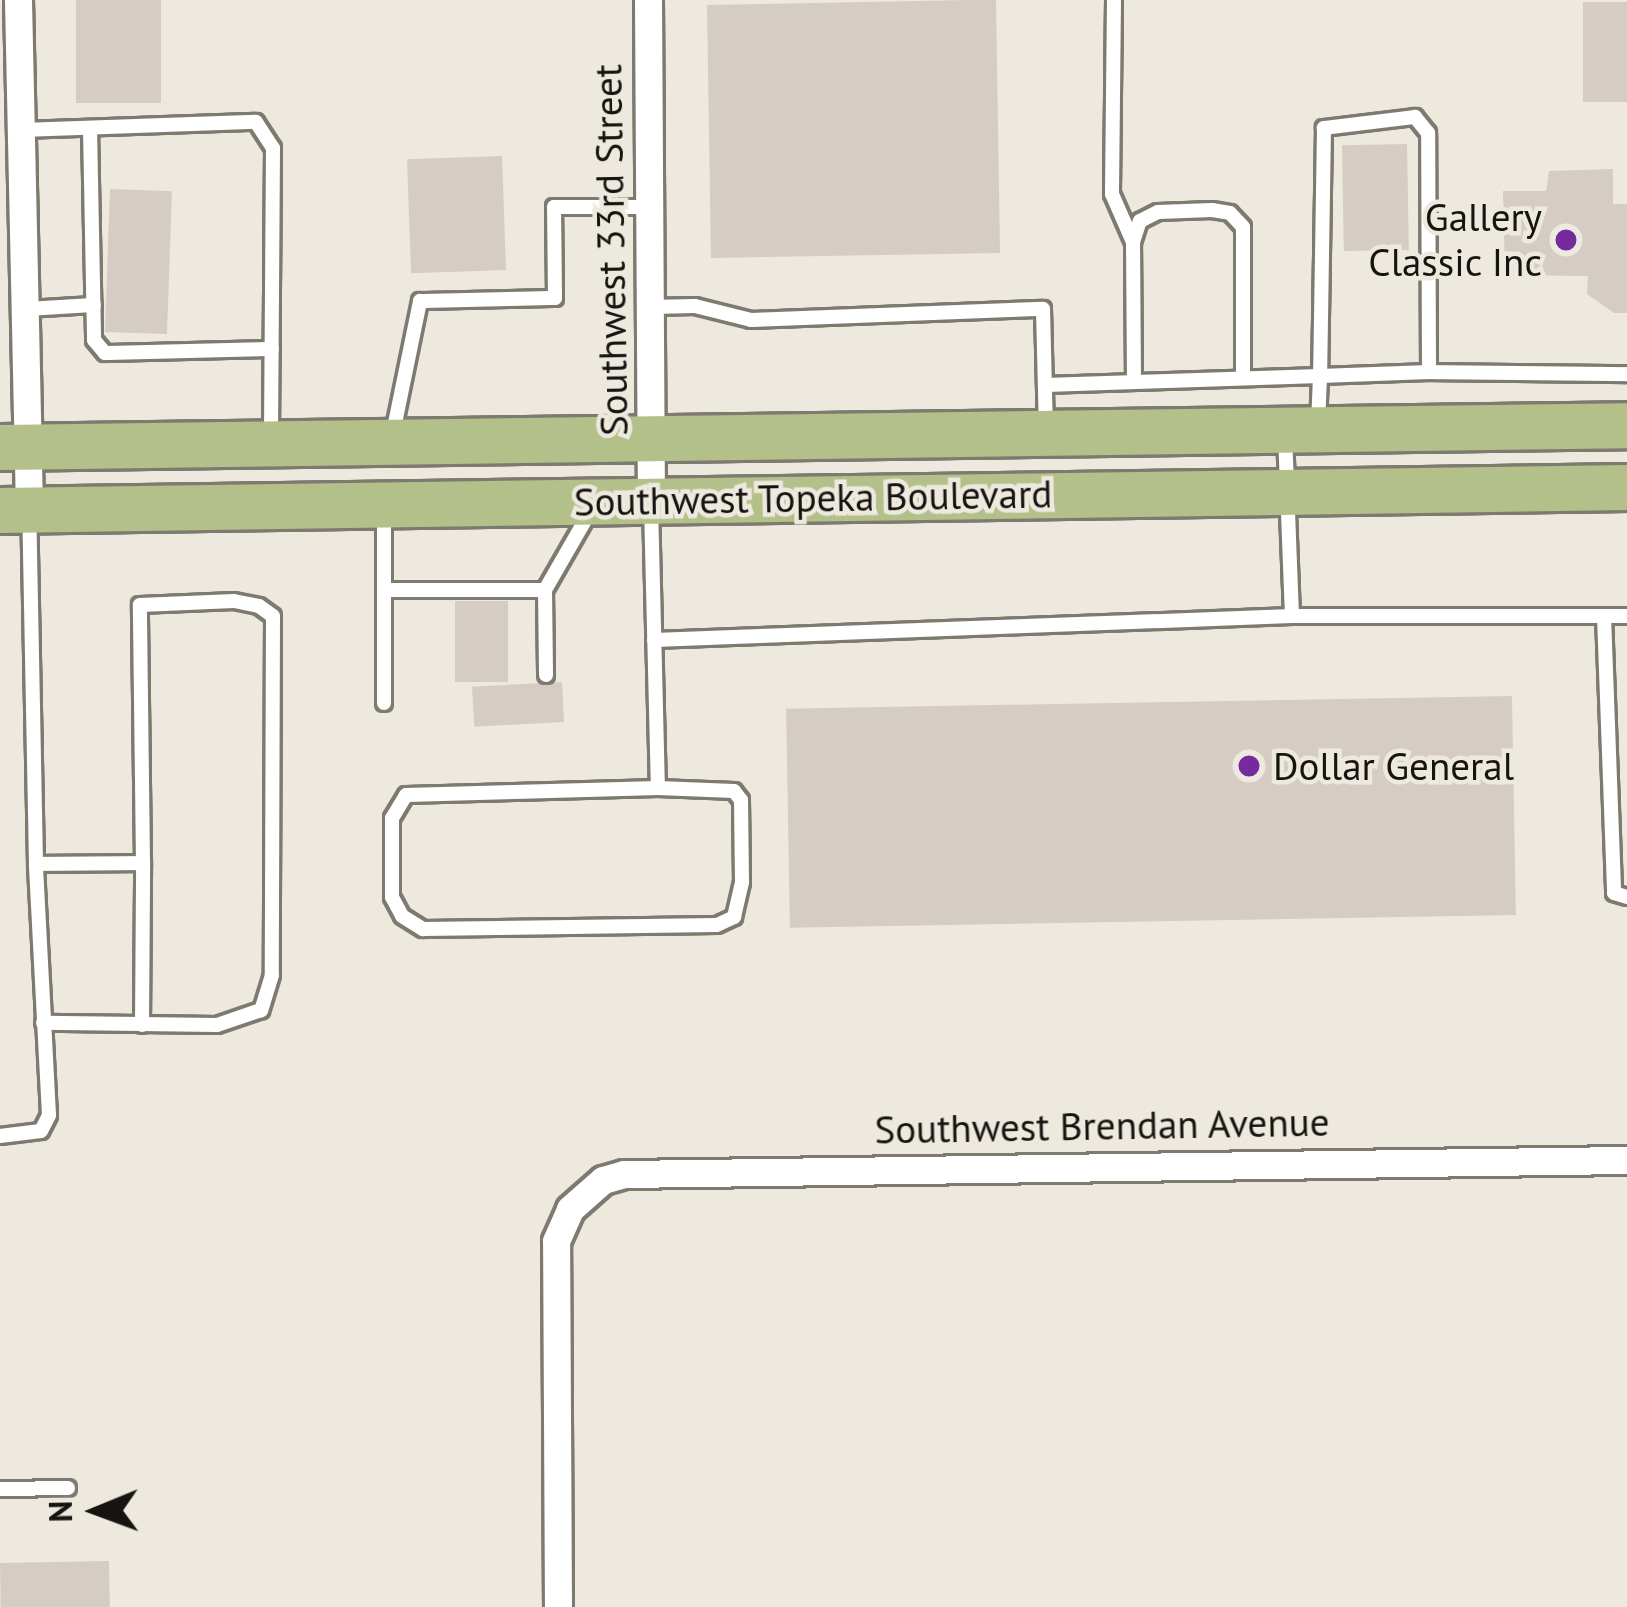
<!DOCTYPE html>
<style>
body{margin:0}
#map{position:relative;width:1627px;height:1607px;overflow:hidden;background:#ede9de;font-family:"PT Sans",sans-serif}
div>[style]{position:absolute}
.building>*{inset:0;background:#d5ccc4;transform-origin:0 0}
.roads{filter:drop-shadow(3px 0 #7e7a70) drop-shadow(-3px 0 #7e7a70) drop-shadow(0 3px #7e7a70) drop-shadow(0 -3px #7e7a70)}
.lane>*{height:14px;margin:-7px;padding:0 7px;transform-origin:7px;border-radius:7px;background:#fff}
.street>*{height:27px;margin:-13.5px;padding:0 13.5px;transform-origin:13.5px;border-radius:13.5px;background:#fff}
.primary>*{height:45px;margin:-22.5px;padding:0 22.5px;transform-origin:22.5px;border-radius:22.5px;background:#b3c089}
.dots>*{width:33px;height:33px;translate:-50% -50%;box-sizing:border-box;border:6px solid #ede9de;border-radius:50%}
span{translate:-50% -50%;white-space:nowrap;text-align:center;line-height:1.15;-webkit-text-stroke:9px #ede9de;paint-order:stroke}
.poi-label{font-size:39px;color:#161411}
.right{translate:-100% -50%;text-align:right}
.left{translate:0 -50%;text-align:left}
.street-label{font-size:39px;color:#161411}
.north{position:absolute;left:36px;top:1451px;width:120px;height:120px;-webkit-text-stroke:9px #ede9de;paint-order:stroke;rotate:269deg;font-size:33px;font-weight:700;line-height:48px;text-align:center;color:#161411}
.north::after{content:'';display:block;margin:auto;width:42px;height:54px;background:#161411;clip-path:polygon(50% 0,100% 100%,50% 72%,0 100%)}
</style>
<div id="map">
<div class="building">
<i style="left:76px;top:0;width:85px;height:103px"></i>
<i style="clip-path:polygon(970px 0,996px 0,1000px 253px,711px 258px,707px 5px)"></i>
<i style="left:1583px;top:2px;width:44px;height:100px"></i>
<i style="left:1407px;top:144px;width:106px;height:65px;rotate:89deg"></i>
<i style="left:502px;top:156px;width:114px;height:95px;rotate:88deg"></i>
<i style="clip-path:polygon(1613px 169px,1613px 204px,1627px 204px,1627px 313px,1614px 313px,1587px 294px,1588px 276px,1505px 275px,1503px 191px,1546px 191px,1549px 171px)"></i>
<i style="left:110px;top:189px;width:62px;height:143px;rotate:2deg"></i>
<i style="left:455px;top:601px;width:53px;height:81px"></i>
<i style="left:562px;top:682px;width:40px;height:90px;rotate:87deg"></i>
<i style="left:1512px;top:696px;width:219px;height:726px;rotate:89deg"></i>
<i style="left:109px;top:1561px;width:46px;height:109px;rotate:89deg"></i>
</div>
<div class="roads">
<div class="lane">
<i style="left:1114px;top:0;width:194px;rotate:90.6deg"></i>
<i style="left:1112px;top:194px;width:52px;rotate:66.4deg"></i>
<i style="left:90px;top:128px;width:212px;rotate:88.9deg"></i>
<i style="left:94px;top:340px;width:17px;rotate:50deg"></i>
<i style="left:105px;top:353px;width:167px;rotate:-1.4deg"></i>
<i style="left:22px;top:130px;width:234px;rotate:-2deg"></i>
<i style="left:256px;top:122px;width:31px;rotate:57deg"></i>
<i style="left:273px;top:148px;width:291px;rotate:90.4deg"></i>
<i style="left:651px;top:307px;width:44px;rotate:-1.3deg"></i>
<i style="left:695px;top:306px;width:58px;rotate:14deg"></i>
<i style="left:751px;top:320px;width:292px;rotate:-2.2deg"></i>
<i style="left:1043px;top:309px;width:119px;rotate:88.6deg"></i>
<i style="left:26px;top:309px;width:68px;rotate:-3.4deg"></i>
<i style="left:1429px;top:372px;width:198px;rotate:0.6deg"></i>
<i style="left:1134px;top:382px;width:140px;rotate:-90.4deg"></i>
<i style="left:1133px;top:242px;width:22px;rotate:-72deg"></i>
<i style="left:1140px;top:221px;width:20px;rotate:-27deg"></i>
<i style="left:1158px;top:212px;width:54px;rotate:-2.1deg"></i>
<i style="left:1212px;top:210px;width:18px;rotate:9deg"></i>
<i style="left:1230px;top:213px;width:19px;rotate:47deg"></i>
<i style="left:1243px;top:227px;width:151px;rotate:90deg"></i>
<i style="left:1045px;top:385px;width:275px;rotate:-1.9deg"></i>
<i style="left:1320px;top:376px;width:109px;rotate:-2.1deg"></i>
<i style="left:1429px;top:372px;width:239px;rotate:-90.2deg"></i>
<i style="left:1428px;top:133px;width:21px;rotate:-129deg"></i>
<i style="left:1415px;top:117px;width:92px;rotate:173.1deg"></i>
<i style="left:1324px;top:128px;width:248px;rotate:90.9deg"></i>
<i style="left:1320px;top:376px;width:49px;rotate:92.3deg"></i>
<i style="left:393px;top:433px;width:135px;rotate:-78.4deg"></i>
<i style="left:420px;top:301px;width:135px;rotate:-1.3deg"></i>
<i style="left:555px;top:298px;width:91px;rotate:-90.6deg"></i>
<i style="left:554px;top:207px;width:95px"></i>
<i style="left:651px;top:505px;width:283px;rotate:88.6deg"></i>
<i style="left:658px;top:788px;width:252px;rotate:178.4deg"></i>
<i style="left:406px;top:795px;width:27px;rotate:121deg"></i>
<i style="left:392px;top:818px;width:79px;rotate:90deg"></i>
<i style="left:392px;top:897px;width:21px;rotate:62deg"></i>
<i style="left:402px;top:916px;width:25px;rotate:32deg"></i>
<i style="left:423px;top:929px;width:294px;rotate:-0.8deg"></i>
<i style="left:717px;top:925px;width:19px;rotate:-25deg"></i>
<i style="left:734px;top:917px;width:36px;rotate:-77deg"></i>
<i style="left:742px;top:882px;width:82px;rotate:-90.7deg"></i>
<i style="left:741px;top:800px;width:11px;rotate:-128deg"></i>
<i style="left:734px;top:791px;width:76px;rotate:-177.7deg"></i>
<i style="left:384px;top:512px;width:78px;rotate:90deg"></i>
<i style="left:384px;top:590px;width:161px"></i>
<i style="left:545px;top:590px;width:92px;rotate:-60.1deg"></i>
<i style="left:384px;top:590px;width:113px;rotate:90deg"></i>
<i style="left:545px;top:590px;width:85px;rotate:89.3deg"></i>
<i style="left:1292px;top:616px;width:335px"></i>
<i style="left:1604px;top:616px;width:277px;rotate:87.9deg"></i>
<i style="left:1614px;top:893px;width:14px;rotate:17deg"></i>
<i style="left:654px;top:640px;width:638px;rotate:-2.15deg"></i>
<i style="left:1292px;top:616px;width:180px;rotate:-92.2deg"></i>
<i style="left:36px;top:864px;width:107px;rotate:-0.5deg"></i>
<i style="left:143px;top:863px;width:258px;rotate:-90.7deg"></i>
<i style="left:140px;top:605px;width:94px;rotate:-2.4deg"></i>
<i style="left:234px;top:601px;width:25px;rotate:11deg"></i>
<i style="left:259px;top:606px;width:17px;rotate:36deg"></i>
<i style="left:273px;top:616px;width:359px;rotate:90.2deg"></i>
<i style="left:272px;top:975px;width:37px;rotate:107deg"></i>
<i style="left:261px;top:1010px;width:46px;rotate:161.2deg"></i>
<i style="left:217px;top:1025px;width:174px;rotate:-179.3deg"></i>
<i style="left:142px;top:1025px;width:162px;rotate:-89.6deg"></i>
<i style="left:0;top:1136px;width:41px;rotate:-7deg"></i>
<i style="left:41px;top:1131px;width:18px;rotate:-63deg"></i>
<i style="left:49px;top:1115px;width:251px;rotate:-93deg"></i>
<i style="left:36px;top:864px;width:351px;rotate:-91.1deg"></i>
<i style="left:0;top:1489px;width:68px;rotate:-0.8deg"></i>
</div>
<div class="street">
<i style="left:18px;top:0;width:509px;rotate:88.76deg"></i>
<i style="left:648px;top:0;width:500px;rotate:89.66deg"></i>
<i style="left:558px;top:1607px;width:366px;rotate:-90.3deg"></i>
<i style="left:556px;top:1241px;width:35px;rotate:-66deg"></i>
<i style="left:570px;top:1209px;width:44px;rotate:-41.3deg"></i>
<i style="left:603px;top:1180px;width:22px;rotate:-16deg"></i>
<i style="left:624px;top:1174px;width:1003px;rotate:-0.8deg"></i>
</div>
<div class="primary">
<i style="left:0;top:447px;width:1627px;rotate:-0.77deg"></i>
<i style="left:0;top:510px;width:1627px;rotate:-0.81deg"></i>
</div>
</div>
<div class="dots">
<i style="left:1566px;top:240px;background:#752b9e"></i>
<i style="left:1249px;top:766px;background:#752b9e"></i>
</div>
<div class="poi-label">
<span class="right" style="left:1542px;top:240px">Gallery<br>Classic Inc</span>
<span class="left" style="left:1273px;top:766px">Dollar General</span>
</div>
<div class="street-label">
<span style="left:611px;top:250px;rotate:-91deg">Southwest 33rd Street</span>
<span style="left:813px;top:498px;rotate:-1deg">Southwest Topeka Boulevard</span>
<span style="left:1102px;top:1126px;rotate:-1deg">Southwest Brendan Avenue</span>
</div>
<div class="north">N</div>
</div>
